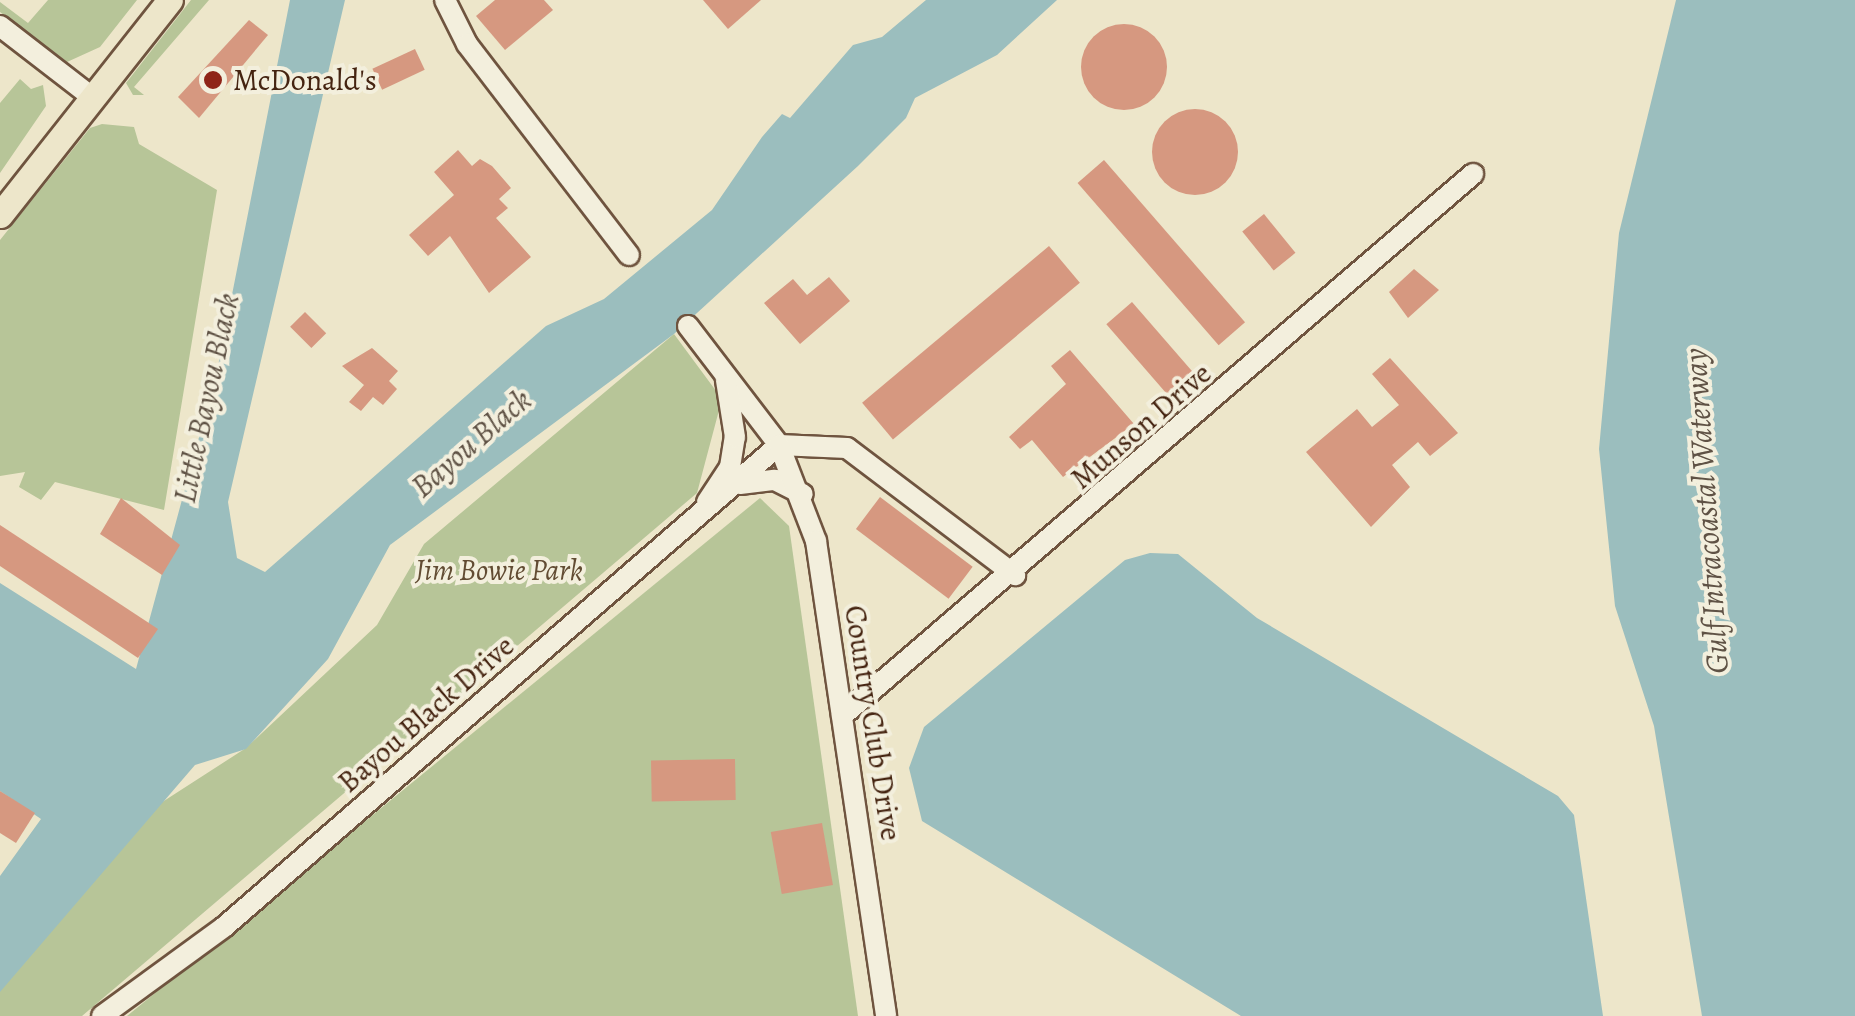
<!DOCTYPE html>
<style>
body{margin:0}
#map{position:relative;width:1855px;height:1016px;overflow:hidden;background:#ede6ca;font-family:Alegreya,serif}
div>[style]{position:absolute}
.green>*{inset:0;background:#b7c598}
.water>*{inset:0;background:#9bbebe}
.building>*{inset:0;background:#d69880;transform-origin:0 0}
.round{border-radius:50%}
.roads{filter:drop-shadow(2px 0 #6f543f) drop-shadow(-2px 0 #6f543f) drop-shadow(0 2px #6f543f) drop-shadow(0 -2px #6f543f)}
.minor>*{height:20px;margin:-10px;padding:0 10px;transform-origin:10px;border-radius:10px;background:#f3efdd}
.major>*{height:25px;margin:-12.5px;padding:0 12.5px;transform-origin:12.5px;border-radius:12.5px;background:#ede6ca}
.dots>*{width:28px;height:28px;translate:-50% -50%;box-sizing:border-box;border:5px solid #f3efdd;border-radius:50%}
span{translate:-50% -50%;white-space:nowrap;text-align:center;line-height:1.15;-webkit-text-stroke:8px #f3efdd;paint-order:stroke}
.poi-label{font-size:30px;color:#452411}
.left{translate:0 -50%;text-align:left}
.street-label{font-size:30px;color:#452411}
.park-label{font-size:30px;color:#624c33;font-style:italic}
.water-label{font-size:32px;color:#5f5245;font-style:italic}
</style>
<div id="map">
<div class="green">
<i style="clip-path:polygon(48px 0,137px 0,100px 47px,67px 62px,0 12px,0 2px,28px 23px)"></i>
<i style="clip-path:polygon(191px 0,209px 0,134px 87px,144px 95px,133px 95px,126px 83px)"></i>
<i style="clip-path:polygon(20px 79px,31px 89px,43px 85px,46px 106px,0 173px,0 103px)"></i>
<i style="clip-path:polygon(102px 124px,134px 127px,139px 144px,217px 190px,164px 510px,55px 482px,41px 500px,19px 487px,25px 472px,0 476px,0 240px,90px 128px)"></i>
<i style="clip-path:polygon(674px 334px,722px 399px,697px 493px,82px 1016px,0 1016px,0 984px,153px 808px,246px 748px,377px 625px,424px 544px)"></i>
<i style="clip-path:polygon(760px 498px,789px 526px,858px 1016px,127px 1016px)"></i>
</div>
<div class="water">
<i style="clip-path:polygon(290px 0,345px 0,228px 502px,237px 558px,265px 572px,546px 326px,604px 299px,712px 210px,762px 137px,782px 114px,790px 118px,853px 45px,882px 37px,926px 0,1057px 0,997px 55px,915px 98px,906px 118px,858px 166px,674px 334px,390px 545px,328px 659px,246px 749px,195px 765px,0 992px,0 876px,41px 819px,0 791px,0 583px,136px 669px,217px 371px)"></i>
<i style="clip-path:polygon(1676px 0,1855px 0,1855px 1016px,1702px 1016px,1654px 726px,1615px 606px,1599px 449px,1619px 233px)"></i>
<i style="clip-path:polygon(1150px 553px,1178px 554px,1257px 618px,1558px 796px,1574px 815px,1603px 1016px,1241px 1016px,922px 821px,909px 768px,924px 727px,1125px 560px)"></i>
</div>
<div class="building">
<i style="clip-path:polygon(495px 0,544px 0,553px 10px,505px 50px,476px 16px)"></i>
<i style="clip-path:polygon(703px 0,761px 0,728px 29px)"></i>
<i style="clip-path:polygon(249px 20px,268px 35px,199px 118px,178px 97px)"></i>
<i class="round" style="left:1081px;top:24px;width:86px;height:86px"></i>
<i style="left:415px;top:49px;width:23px;height:47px;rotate:65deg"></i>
<i class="round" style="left:1152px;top:109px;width:86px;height:86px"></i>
<i style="clip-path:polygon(458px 150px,472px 166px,480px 159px,492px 166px,511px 188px,499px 199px,508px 208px,496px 218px,531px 257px,489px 293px,450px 236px,428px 256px,409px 235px,454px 195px,434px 172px)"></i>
<i style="left:1104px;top:160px;width:215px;height:35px;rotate:49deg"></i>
<i style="left:1264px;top:214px;width:50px;height:28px;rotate:51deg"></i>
<i style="left:1049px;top:246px;width:48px;height:244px;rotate:50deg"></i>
<i style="clip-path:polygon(1414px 269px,1439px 290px,1408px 318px,1389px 292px)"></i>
<i style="clip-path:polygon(829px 277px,850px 301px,800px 344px,764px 303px,793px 279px,807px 295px)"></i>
<i style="left:1132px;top:302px;width:94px;height:34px;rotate:49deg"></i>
<i style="left:305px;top:312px;width:30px;height:21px;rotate:45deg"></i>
<i style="clip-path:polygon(372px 348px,398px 371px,389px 381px,397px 389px,383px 405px,373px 397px,361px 411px,349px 402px,364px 385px,342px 366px)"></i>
<i style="clip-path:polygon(1070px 350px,1134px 424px,1063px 477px,1032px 440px,1020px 449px,1009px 437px,1066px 384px,1051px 366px)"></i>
<i style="clip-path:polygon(1390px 358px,1458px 433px,1430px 456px,1418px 442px,1392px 465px,1410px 487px,1371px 527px,1306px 452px,1357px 409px,1372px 427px,1399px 405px,1372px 374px)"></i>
<i style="left:880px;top:497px;width:116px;height:40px;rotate:37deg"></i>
<i style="clip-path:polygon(121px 498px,180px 545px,162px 575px,100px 534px)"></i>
<i style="clip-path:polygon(0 525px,158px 629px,138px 658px,0 566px)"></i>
<i style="left:735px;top:759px;width:41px;height:84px;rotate:89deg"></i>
<i style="clip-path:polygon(0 791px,35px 813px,16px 843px,0 833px)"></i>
<i style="left:822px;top:823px;width:63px;height:52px;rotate:80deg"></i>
</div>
<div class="roads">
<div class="minor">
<i style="left:445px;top:0;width:49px;rotate:63.4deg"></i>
<i style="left:467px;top:44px;width:266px;rotate:52.5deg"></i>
<i style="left:0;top:26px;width:118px;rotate:37.7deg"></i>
<i style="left:688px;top:326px;width:150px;rotate:52.6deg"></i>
<i style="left:779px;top:445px;width:68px;rotate:2.5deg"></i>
<i style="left:847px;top:448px;width:211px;rotate:37.1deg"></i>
<i style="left:740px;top:484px;width:35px;rotate:-7deg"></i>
<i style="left:775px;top:480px;width:31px;rotate:27deg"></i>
<i style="left:707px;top:502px;width:42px;rotate:-56.7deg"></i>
<i style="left:730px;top:467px;width:30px;rotate:-81deg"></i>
<i style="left:735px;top:437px;width:58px;rotate:-99deg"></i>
<i style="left:842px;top:716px;width:832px;rotate:-40.66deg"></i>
<i style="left:102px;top:1016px;width:151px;rotate:-36.1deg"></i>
<i style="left:224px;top:927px;width:735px;rotate:-40.97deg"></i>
<i style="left:779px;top:445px;width:103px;rotate:68.9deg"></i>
<i style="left:816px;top:541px;width:480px;rotate:81.6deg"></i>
</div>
<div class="major">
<i style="left:0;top:215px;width:274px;rotate:-51.7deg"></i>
</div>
</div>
<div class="dots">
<i style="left:213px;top:80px;background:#8f2418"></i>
</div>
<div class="poi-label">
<span class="left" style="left:233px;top:80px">McDonald's</span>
</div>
<div class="street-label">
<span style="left:1141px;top:426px;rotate:-41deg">Munson Drive</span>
<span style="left:426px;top:714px;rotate:-41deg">Bayou Black Drive</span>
<span style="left:873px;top:723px;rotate:81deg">Country Club Drive</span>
</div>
<div class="park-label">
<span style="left:499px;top:570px">Jim Bowie Park</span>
</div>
<div class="water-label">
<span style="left:206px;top:398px;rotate:-78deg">Little Bayou Black</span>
<span style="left:471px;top:443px;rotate:-41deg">Bayou Black</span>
<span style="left:1706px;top:511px;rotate:-94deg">Gulf Intracoastal Waterway</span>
</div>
</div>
